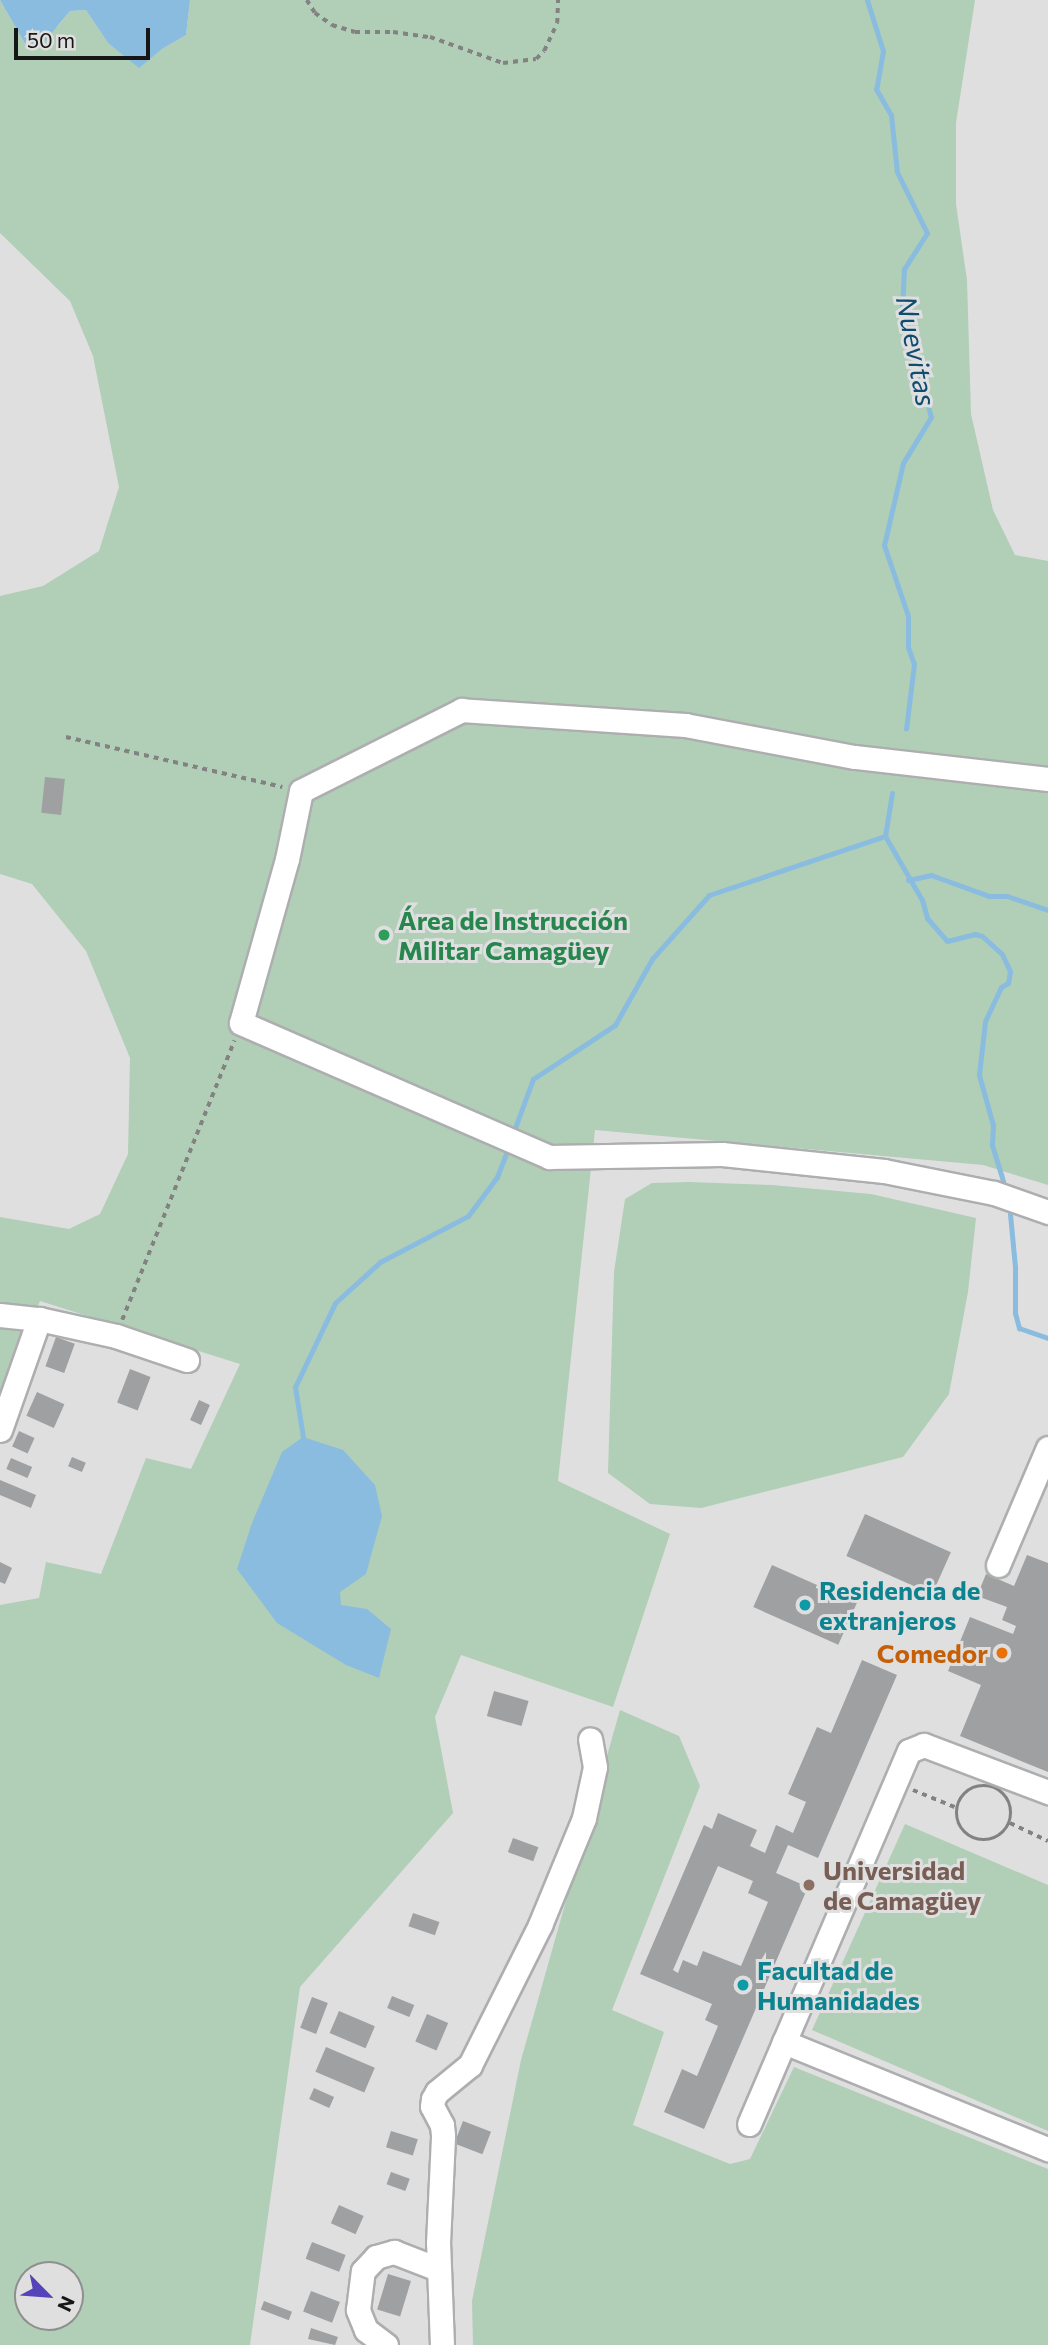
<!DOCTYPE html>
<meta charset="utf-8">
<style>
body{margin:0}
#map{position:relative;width:1048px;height:2345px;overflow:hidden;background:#dfdfe0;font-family:Commissioner,sans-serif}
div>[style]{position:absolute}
.green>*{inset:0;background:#b1ceb7}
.water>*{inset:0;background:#8abcdf}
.stream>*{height:5px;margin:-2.5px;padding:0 2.5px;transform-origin:2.5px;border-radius:2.5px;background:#8abcdf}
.building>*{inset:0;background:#9fa0a1;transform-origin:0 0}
.path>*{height:3.5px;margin-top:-1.75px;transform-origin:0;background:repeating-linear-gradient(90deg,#828282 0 5px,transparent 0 10px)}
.path>.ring{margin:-1.75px;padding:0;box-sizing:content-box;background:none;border:3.5px solid #828282;border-radius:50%}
.roads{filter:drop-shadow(2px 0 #adaeaf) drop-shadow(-2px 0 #adaeaf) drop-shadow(0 2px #adaeaf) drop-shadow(0 -2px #adaeaf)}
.minor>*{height:23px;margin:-11.5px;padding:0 11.5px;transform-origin:11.5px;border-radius:11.5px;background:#fff}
.dots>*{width:19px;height:19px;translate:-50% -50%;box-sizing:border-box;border:4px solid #dfdfe0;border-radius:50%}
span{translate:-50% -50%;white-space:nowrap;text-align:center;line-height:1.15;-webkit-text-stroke:6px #dfdfe0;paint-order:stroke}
.leisure-label{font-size:26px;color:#27864d;font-weight:700}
.left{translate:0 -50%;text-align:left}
.culture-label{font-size:26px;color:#0d838f;font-weight:700}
.food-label{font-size:26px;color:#c56008;font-weight:700}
.right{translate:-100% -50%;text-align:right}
.education-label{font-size:26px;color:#785e54;font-weight:700}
.water-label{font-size:28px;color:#104c6f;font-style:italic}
.north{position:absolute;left:14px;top:2261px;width:70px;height:70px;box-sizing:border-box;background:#dfdfe0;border:2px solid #8f8f8f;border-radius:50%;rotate:115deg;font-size:19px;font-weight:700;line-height:28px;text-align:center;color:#161616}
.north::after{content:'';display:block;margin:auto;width:24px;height:32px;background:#5543ba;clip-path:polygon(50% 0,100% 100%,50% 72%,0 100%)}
.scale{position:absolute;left:14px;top:28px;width:136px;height:32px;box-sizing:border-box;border:4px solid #161616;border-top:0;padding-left:9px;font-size:21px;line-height:24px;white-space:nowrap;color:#161616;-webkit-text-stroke:5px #dfdfe0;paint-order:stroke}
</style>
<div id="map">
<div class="green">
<i style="clip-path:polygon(evenodd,0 0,27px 47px,58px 26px,70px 11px,86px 10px,108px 43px,139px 67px,162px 49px,186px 35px,190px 0,975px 0,956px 123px,956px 204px,967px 280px,971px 414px,993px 510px,1015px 555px,1048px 561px,1048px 1185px,983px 1165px,595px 1130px,558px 1481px,670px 1534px,613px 1707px,461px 1655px,435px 1717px,453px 1813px,300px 1987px,250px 2345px,0 2345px,0 1605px,39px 1598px,46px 1562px,101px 1574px,146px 1458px,191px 1469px,240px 1364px,40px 1301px,0 1402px,0 1217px,69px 1229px,100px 1214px,128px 1154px,130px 1058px,86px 951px,32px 884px,0 874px,0 596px,43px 586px,99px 551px,119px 487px,93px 356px,70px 301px,0 233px,0 0,28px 2275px,70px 2275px,70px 2317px,28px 2317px,28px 2275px)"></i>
<i style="clip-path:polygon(689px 1182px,772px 1185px,871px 1194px,976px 1218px,968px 1292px,949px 1394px,903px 1457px,701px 1508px,650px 1504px,608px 1473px,614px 1272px,625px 1199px,652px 1183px)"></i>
<i style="clip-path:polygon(620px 1710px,679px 1736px,700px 1786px,612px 2010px,664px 2032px,633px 2125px,730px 2164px,750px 2159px,794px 2067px,1048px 2169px,1048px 2345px,473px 2345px,472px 2301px,521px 2060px)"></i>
<i style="clip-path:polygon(905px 1824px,1048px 1885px,1048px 2131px,812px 2030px)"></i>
</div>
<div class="water">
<i style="clip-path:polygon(0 0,190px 0,186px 35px,162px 49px,139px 68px,108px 43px,86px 10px,70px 11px,45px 41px,27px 47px)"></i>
<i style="clip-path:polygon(303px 1437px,343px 1450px,375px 1485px,382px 1516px,366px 1574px,340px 1592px,341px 1605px,367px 1609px,391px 1629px,379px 1678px,346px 1665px,277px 1623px,237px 1569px,252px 1523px,282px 1452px)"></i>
</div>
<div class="stream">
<i style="left:867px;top:0;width:53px;rotate:72.6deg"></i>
<i style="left:883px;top:51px;width:39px;rotate:100deg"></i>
<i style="left:876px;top:89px;width:30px;rotate:60deg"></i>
<i style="left:891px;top:115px;width:57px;rotate:84deg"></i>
<i style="left:897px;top:172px;width:68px;rotate:63.8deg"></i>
<i style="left:927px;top:233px;width:43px;rotate:122.6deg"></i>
<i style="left:904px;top:269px;width:37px;rotate:93deg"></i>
<i style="left:902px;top:306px;width:115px;rotate:75.4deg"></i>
<i style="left:931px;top:417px;width:54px;rotate:121.3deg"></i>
<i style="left:903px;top:463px;width:84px;rotate:103deg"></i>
<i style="left:884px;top:545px;width:75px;rotate:71.3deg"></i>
<i style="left:908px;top:616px;width:31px;rotate:90deg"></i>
<i style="left:908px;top:647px;width:18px;rotate:71deg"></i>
<i style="left:914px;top:664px;width:65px;rotate:97deg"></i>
<i style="left:892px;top:793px;width:44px;rotate:99.2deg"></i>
<i style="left:885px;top:836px;width:74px;rotate:60deg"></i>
<i style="left:922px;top:900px;width:19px;rotate:74deg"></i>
<i style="left:927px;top:918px;width:30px;rotate:49deg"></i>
<i style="left:947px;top:941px;width:29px;rotate:-14deg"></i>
<i style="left:975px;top:934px;width:7px;rotate:16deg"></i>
<i style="left:982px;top:936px;width:27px;rotate:42deg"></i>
<i style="left:1002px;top:954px;width:19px;rotate:65deg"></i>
<i style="left:1010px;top:971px;width:12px;rotate:99deg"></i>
<i style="left:1008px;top:983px;width:8px;rotate:150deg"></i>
<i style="left:1001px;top:987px;width:38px;rotate:115deg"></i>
<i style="left:985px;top:1022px;width:53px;rotate:96.5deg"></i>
<i style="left:979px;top:1075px;width:52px;rotate:74.4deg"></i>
<i style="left:993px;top:1125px;width:20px;rotate:93deg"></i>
<i style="left:992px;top:1145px;width:38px;rotate:73deg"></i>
<i style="left:908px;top:880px;width:24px;rotate:-12deg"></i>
<i style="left:931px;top:875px;width:62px;rotate:19.9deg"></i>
<i style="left:989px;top:896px;width:18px"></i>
<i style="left:1007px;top:896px;width:43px;rotate:18.9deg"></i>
<i style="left:512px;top:1136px;width:61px;rotate:-69.8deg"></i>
<i style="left:533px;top:1079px;width:98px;rotate:-33.4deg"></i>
<i style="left:615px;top:1025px;width:76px;rotate:-60.7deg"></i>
<i style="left:652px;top:959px;width:86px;rotate:-48.3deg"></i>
<i style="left:709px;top:895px;width:186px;rotate:-18.5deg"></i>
<i style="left:1010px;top:1214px;width:53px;rotate:84.6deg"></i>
<i style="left:1015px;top:1267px;width:46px;rotate:90deg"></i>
<i style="left:1015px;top:1313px;width:16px;rotate:75deg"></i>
<i style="left:1019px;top:1328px;width:31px;rotate:19deg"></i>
<i style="left:303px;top:1437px;width:51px;rotate:-99.1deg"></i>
<i style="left:295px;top:1387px;width:93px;rotate:-64.5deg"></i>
<i style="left:335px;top:1303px;width:61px;rotate:-42.3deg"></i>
<i style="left:380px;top:1262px;width:99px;rotate:-27.6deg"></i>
<i style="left:468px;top:1216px;width:49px;rotate:-53.4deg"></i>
<i style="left:497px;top:1177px;width:34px;rotate:-69deg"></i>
</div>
<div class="building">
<i style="left:45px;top:777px;width:20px;height:36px;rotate:6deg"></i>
<i style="left:56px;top:1337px;width:20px;height:31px;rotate:20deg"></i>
<i style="left:130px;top:1369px;width:22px;height:36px;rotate:21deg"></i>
<i style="left:37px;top:1392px;width:30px;height:26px;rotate:24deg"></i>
<i style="left:199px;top:1400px;width:12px;height:22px;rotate:24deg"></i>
<i style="left:19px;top:1431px;width:17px;height:17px;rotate:24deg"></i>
<i style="left:72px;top:1457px;width:15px;height:10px;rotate:23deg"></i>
<i style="left:11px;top:1458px;width:23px;height:12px;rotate:23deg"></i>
<i style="clip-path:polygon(0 1480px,36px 1495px,31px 1508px,0 1495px)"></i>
<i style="left:865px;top:1514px;width:94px;height:46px;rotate:24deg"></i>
<i style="clip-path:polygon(1027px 1555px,1048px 1563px,1048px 1772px,960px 1736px,981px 1685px,948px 1671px,970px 1617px,1013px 1634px,1016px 1626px,1002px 1620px,1007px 1607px,977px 1596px,986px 1574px,1014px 1586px)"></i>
<i style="clip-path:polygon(0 1562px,12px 1568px,5px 1584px,0 1582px)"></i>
<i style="left:772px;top:1565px;width:93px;height:46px;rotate:24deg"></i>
<i style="clip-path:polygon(evenodd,862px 1660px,897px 1675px,818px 1858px,788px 1845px,776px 1873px,808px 1887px,704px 2129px,664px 2112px,682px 2069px,697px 2076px,718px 2026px,705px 2020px,712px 2004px,640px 1974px,704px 1825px,712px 1829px,718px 1813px,757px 1830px,750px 1846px,765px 1853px,776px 1825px,793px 1833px,806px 1802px,788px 1794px,817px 1727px,831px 1733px,862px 1660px,718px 1866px,753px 1881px,748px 1893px,768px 1902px,741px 1966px,703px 1951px,697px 1966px,683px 1960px,678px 1973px,673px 1970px,718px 1866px)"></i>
<i style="left:494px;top:1691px;width:36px;height:26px;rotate:16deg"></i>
<i style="left:513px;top:1838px;width:27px;height:15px;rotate:20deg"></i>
<i style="left:413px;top:1913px;width:28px;height:14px;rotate:19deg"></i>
<i style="left:392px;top:1996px;width:24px;height:13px;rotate:22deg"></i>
<i style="left:312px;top:1997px;width:17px;height:33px;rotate:21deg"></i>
<i style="left:339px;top:2011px;width:39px;height:24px;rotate:23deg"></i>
<i style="left:427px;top:2014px;width:23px;height:30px;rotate:23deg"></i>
<i style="left:326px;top:2047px;width:53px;height:27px;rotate:23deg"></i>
<i style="left:314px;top:2088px;width:22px;height:12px;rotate:24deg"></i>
<i style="left:463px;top:2121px;width:30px;height:24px;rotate:21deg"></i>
<i style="left:391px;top:2131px;width:28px;height:17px;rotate:17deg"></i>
<i style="left:391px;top:2172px;width:20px;height:13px;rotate:20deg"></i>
<i style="left:339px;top:2205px;width:27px;height:20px;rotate:24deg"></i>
<i style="left:312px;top:2242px;width:36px;height:18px;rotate:21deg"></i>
<i style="left:388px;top:2274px;width:24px;height:37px;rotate:17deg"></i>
<i style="left:311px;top:2291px;width:31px;height:22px;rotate:21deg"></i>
<i style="left:264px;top:2301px;width:30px;height:9px;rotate:21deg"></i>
<i style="clip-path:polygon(311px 2328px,338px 2337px,335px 2345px,308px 2339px)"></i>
</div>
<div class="path">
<i style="left:307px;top:0;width:15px;rotate:58deg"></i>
<i style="left:315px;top:13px;width:21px;rotate:35deg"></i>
<i style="left:332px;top:25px;width:24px;rotate:17deg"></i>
<i style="left:355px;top:32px;width:38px"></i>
<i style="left:393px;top:32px;width:37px;rotate:8deg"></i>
<i style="left:430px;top:37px;width:77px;rotate:19.6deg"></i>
<i style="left:503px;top:63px;width:33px;rotate:-7deg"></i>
<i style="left:536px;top:59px;width:11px;rotate:-45deg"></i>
<i style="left:544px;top:51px;width:31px;rotate:-65deg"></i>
<i style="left:557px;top:23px;width:23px;rotate:-88deg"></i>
<i style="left:66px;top:737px;width:222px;rotate:13deg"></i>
<i style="left:122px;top:1320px;width:301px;rotate:-68.1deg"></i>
<i class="ring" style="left:957px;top:1786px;width:50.5px;height:50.5px"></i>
<i style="left:913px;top:1790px;width:48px;rotate:22.2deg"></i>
<i style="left:1010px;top:1823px;width:42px;rotate:25.3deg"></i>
</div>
<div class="roads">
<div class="minor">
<i style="left:1048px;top:779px;width:195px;rotate:-173.5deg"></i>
<i style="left:854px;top:757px;width:172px;rotate:-169.3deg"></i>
<i style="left:685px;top:725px;width:224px;rotate:-176.2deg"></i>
<i style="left:462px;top:710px;width:180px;rotate:153.3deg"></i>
<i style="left:301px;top:791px;width:69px;rotate:101.6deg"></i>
<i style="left:287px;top:859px;width:170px;rotate:105.7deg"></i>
<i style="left:241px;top:1023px;width:336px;rotate:23.5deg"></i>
<i style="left:549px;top:1157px;width:173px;rotate:-1deg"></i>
<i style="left:722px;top:1154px;width:163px;rotate:6deg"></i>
<i style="left:884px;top:1171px;width:112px;rotate:11.3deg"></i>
<i style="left:994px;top:1193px;width:57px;rotate:19.4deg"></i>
<i style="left:0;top:1315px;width:39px;rotate:6deg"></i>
<i style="left:39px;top:1319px;width:79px;rotate:12.4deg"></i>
<i style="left:116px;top:1336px;width:75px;rotate:18.7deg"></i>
<i style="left:0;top:1430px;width:118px;rotate:-70.6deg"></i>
<i style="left:998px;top:1565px;width:127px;rotate:-66.9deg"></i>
<i style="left:784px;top:2042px;width:285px;rotate:22.1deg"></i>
<i style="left:749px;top:2124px;width:406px;rotate:-66.8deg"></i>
<i style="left:909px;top:1751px;width:16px;rotate:-22deg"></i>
<i style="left:924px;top:1745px;width:133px;rotate:20.8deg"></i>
<i style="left:386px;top:2345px;width:25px;rotate:-143deg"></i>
<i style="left:366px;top:2330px;width:22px;rotate:-112deg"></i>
<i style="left:358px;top:2310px;width:39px;rotate:-83deg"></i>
<i style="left:363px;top:2271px;width:19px;rotate:-47deg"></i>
<i style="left:376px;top:2257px;width:19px;rotate:-16deg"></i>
<i style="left:394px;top:2252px;width:47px;rotate:21.1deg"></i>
<i style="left:442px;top:2345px;width:102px;rotate:-92.2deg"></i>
<i style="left:438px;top:2243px;width:108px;rotate:-87.3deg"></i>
<i style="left:443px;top:2135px;width:10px;rotate:-96deg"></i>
<i style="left:442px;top:2125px;width:21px;rotate:-118deg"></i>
<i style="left:432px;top:2106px;width:7px;rotate:-82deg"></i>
<i style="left:433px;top:2099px;width:8px;rotate:-60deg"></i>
<i style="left:437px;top:2092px;width:43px;rotate:-39.3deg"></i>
<i style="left:470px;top:2065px;width:157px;rotate:-63.4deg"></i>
<i style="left:540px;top:1925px;width:116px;rotate:-67.6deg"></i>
<i style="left:584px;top:1818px;width:52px;rotate:-77.8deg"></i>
<i style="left:595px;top:1767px;width:28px;rotate:-100deg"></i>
</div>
</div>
<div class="dots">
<i style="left:384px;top:935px;background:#2e9e5b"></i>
<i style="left:805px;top:1605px;background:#0f9aa8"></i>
<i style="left:1002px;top:1653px;background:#e8710a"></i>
<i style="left:809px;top:1885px;background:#8d6e63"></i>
<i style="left:743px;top:1985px;background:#0f9aa8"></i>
</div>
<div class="leisure-label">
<span class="left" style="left:398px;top:935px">Área de Instrucción<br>Militar Camagüey</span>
</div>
<div class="culture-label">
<span class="left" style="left:819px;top:1605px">Residencia de<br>extranjeros</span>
<span class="left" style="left:757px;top:1985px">Facultad de<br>Humanidades</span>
</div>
<div class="food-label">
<span class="right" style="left:988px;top:1653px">Comedor</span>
</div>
<div class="education-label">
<span class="left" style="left:823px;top:1885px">Universidad<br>de Camagüey</span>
</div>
<div class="water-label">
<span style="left:917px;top:351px;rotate:79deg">Nuevitas</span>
</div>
<div class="north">N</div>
<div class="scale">50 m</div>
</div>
